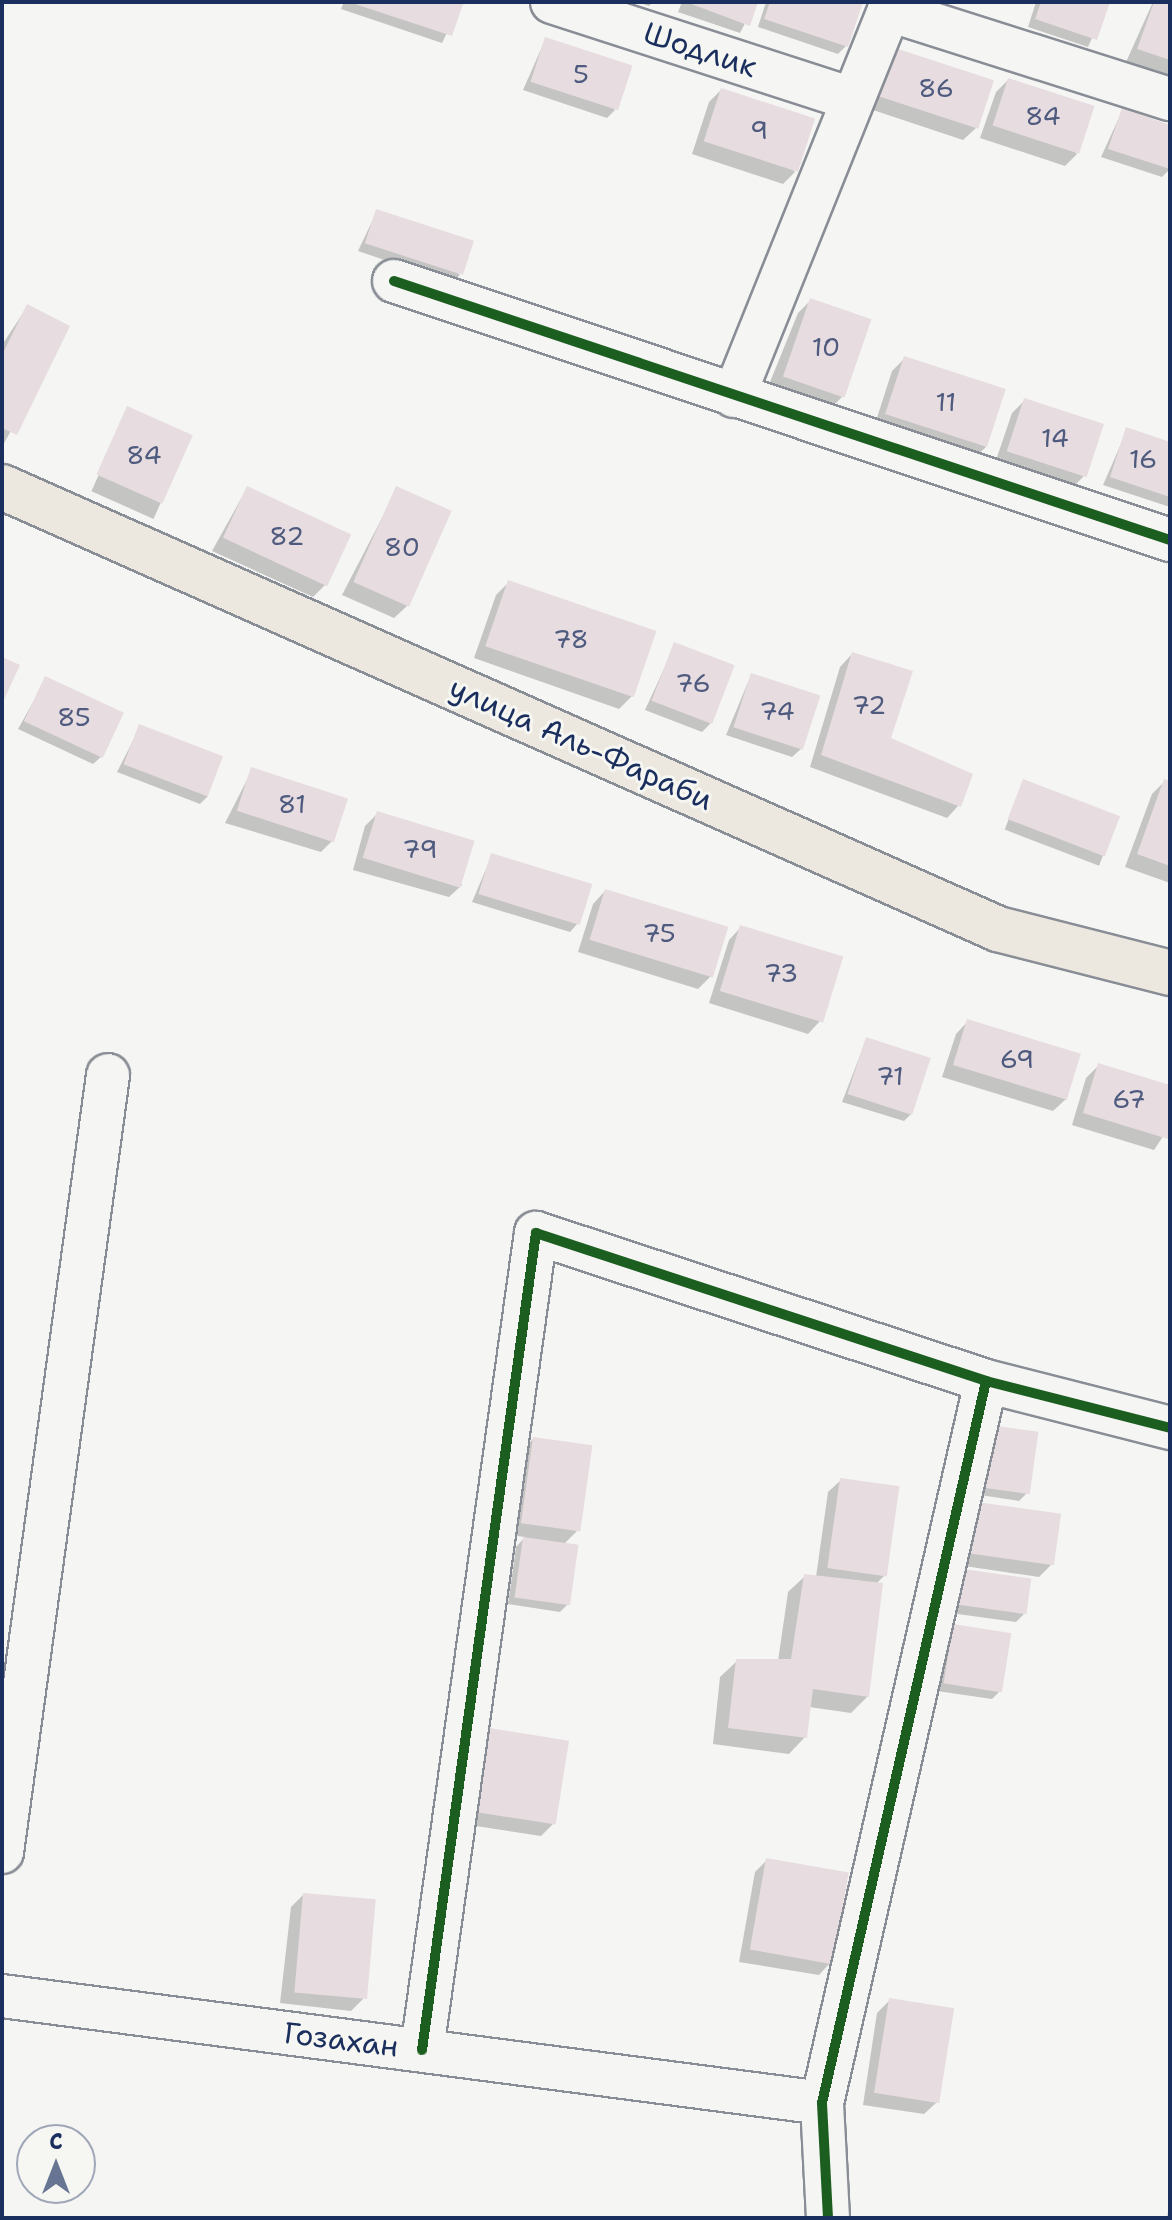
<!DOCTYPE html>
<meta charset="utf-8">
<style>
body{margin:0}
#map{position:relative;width:1172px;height:2220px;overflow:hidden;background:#f5f5f3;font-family:"Shantell Sans",sans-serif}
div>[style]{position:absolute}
.shadow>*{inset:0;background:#0003;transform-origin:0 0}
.building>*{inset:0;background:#e7dce0;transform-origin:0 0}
.roads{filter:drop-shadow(2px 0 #898d95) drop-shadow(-2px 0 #898d95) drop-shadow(0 2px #898d95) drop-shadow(0 -2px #898d95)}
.minor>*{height:42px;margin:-21px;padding:0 21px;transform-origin:21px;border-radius:21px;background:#f5f5f3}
.major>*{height:44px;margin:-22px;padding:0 22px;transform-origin:22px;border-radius:22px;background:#ece8df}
.cycleway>*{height:10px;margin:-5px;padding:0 5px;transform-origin:5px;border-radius:5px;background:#1b5e20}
span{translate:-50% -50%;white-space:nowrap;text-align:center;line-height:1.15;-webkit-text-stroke:6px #f6f6f2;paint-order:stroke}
.number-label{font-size:26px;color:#4e5a7e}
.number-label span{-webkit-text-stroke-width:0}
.street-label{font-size:30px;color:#1b2f5e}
.frame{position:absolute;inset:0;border:4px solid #1b2f5e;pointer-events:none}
.north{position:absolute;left:16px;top:2124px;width:80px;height:80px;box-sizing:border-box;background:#f6f6f2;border:2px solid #9ea6b7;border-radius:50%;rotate:0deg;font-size:22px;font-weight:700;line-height:32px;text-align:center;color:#1b2f5e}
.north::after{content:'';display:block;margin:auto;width:28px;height:36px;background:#677492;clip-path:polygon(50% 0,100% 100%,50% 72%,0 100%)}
</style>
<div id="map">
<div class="shadow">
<i style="clip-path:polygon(344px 2px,450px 2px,460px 6px,442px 43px,341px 9px)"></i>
<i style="clip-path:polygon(637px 2px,653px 2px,649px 6px)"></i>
<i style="clip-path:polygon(682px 2px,756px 2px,740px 33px,678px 12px)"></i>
<i style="clip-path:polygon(766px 2px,856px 2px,846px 46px,838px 54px,758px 27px)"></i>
<i style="clip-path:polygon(1036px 2px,1108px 2px,1088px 47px,1028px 27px)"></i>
<i style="clip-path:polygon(1153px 2px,1170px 3px,1170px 76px,1126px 62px)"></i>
<i style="clip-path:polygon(545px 40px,615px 110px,607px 118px,523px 90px)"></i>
<i style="clip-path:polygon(883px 63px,976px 128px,963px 140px,867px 108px)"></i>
<i style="clip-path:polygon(1008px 80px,1077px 154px,1065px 166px,980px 138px,996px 92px)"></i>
<i style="clip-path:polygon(721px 90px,795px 172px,783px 184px,692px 154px,709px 102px)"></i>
<i style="clip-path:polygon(1122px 111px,1170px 127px,1170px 169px,1162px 177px,1101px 157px)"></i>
<i style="clip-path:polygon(377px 211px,460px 275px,452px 283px,358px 251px)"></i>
<i style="clip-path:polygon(811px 300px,842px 397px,829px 410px,768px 387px,798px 313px)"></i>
<i style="clip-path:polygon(27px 307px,68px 327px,2px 447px,2px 345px)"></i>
<i style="clip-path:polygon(905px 358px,986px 447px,973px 459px,874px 427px,892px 371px)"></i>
<i style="clip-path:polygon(1024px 401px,1084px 476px,1072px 488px,995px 463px,1012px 413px)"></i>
<i style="left:128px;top:409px;width:68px;height:90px;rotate:24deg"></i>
<i style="clip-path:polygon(1127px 430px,1170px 444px,1170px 507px,1103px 485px)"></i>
<i style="clip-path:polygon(247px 488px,325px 585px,313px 597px,212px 551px)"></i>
<i style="clip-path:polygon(397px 489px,407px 606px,394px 618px,342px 595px)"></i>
<i style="clip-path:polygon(509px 582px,632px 696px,619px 709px,474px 658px,496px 595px)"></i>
<i style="clip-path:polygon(675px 645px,710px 724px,702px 732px,645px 710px)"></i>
<i style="clip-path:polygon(852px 654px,889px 739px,959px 805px,947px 818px,810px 767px,840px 667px)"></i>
<i style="clip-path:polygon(751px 675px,801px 749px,792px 757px,726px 735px)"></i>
<i style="clip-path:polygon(46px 679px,102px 756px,93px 764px,18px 729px)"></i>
<i style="clip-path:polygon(140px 727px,208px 796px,200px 804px,117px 772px)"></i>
<i style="clip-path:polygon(252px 770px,333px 840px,321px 852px,225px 823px)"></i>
<i style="clip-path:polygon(1165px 781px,1170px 783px,1170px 883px,1125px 867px,1152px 794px)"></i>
<i style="left:1023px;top:782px;width:101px;height:51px;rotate:21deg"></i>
<i style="clip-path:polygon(377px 814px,462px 885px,449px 897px,353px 870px,365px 826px)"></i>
<i style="clip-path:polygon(492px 855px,578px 923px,570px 932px,472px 902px)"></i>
<i style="clip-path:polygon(605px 891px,711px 976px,698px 989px,578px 952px,593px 904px)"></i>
<i style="clip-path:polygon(741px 927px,820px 1021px,808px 1034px,709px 1003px,729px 940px)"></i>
<i style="clip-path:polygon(968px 1021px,1066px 1099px,1053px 1111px,942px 1077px,956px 1034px)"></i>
<i style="clip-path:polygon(866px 1040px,912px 1113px,904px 1121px,842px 1102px)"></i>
<i style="clip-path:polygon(1099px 1065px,1170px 1087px,1170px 1126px,1154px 1150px,1072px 1125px,1086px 1078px)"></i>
<i style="clip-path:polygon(976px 1434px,1027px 1493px,1019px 1501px,967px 1493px)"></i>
<i style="clip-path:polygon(533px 1439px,577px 1531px,564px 1544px,568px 1604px,560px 1612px,508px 1604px,516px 1547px,525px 1537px,509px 1535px,521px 1451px)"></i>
<i style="clip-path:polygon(841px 1480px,884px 1576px,876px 1584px,867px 1697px,851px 1713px,809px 1707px,805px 1737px,789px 1754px,713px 1744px,720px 1677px,737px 1661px,778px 1661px,788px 1592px,805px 1576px,816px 1577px,828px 1492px)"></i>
<i style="clip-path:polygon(958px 1516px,1051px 1565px,1039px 1577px,951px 1564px)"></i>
<i style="clip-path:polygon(955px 1580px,1024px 1614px,1016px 1622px,950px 1613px)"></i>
<i style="clip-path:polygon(954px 1626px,1000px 1691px,992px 1699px,937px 1691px,945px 1634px)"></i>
<i style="clip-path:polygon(489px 1730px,553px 1824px,541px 1836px,463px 1824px,477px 1743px)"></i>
<i style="clip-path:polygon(767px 1860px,831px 1962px,819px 1975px,739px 1962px,755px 1872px)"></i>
<i style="clip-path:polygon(303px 1895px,363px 1999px,351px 2011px,280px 2003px,291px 1907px)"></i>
<i style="clip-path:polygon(890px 2000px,937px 2102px,924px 2114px,863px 2105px,877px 2013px)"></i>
<i style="clip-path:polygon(1170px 2197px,1170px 2218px,1167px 2218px)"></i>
</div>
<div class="building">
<i style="clip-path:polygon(456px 2px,463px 4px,452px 36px,352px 3px)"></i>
<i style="clip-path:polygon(686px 2px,758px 2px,750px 26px)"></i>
<i style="clip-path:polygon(770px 2px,863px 2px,848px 47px,764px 19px)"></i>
<i style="clip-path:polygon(1041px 2px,1110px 2px,1097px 40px,1035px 19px)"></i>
<i style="clip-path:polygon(1154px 2px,1170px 2px,1170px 60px,1137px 49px)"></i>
<i style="left:545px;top:37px;width:92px;height:47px;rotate:18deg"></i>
<i style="left:895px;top:48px;width:104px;height:51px;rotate:18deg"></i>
<i style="left:1008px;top:78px;width:91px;height:50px;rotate:18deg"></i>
<i style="left:721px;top:88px;width:99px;height:56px;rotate:18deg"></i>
<i style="clip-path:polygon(1122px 108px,1170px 125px,1170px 169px,1108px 149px)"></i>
<i style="left:376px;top:209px;width:103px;height:36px;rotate:18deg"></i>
<i style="left:810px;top:298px;width:65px;height:83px;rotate:19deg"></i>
<i style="clip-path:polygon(27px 304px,70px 326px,17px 435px,2px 428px,2px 355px)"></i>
<i style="left:904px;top:356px;width:107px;height:61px;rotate:18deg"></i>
<i style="left:1024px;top:398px;width:84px;height:56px;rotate:18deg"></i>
<i style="left:127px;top:406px;width:72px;height:75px;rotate:24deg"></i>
<i style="clip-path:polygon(1126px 427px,1170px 442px,1170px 497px,1110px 477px)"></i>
<i style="left:247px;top:486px;width:115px;height:57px;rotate:25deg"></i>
<i style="left:396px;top:486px;width:61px;height:105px;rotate:24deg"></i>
<i style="left:508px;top:580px;width:157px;height:70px;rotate:19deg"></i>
<i style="left:674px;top:642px;width:65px;height:63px;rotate:21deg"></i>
<i style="clip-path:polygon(852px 652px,913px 671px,891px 738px,973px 774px,961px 807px,821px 755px)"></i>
<i style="clip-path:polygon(2px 657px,20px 665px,2px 704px)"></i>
<i style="left:751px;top:673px;width:73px;height:57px;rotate:18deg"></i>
<i style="left:45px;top:676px;width:87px;height:50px;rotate:25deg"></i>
<i style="left:139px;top:724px;width:90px;height:43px;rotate:21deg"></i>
<i style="left:251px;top:767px;width:102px;height:46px;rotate:18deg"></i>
<i style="left:1023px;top:779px;width:104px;height:43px;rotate:21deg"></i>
<i style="clip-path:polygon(1164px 779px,1170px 781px,1170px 866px,1137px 854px)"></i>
<i style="left:377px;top:811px;width:102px;height:49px;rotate:17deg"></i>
<i style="left:491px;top:853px;width:106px;height:43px;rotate:17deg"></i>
<i style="left:605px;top:889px;width:129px;height:53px;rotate:17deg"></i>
<i style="left:740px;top:925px;width:108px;height:69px;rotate:17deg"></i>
<i style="left:967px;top:1019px;width:119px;height:48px;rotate:17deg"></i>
<i style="left:866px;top:1037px;width:68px;height:60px;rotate:18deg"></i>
<i style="clip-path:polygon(1098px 1063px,1170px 1085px,1168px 1139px,1083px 1113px)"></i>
<i style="left:983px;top:1424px;width:56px;height:63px;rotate:8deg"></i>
<i style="left:533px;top:1437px;width:60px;height:87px;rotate:8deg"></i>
<i style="left:840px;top:1478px;width:60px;height:91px;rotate:8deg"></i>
<i style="left:970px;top:1501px;width:92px;height:52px;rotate:8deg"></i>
<i style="left:523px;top:1537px;width:56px;height:61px;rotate:8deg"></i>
<i style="left:963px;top:1569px;width:69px;height:36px;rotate:8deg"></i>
<i style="clip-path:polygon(804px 1574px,883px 1583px,869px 1697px,813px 1689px,807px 1738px,728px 1728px,736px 1659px,791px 1659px)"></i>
<i style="left:953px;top:1624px;width:59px;height:60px;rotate:9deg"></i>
<i style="left:489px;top:1728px;width:81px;height:85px;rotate:9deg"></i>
<i style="left:766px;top:1858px;width:84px;height:93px;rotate:10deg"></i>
<i style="left:303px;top:1893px;width:73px;height:100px;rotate:5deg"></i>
<i style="left:889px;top:1998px;width:66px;height:96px;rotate:9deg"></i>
</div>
<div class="roads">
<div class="minor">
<i style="left:552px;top:2px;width:312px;rotate:17.9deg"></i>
<i style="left:889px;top:10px;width:295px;rotate:17.6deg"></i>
<i style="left:394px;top:281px;width:818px;rotate:18.46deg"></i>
<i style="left:734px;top:396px;width:424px;rotate:-68.1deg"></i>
<i style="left:2px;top:1852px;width:784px;rotate:-82.23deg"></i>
<i style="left:2px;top:1996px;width:827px;rotate:7.43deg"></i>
<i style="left:422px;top:2050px;width:825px;rotate:-82.06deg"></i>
<i style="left:536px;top:1233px;width:474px;rotate:18.2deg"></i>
<i style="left:986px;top:1381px;width:190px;rotate:14.3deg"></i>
<i style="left:828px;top:2218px;width:115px;rotate:-93deg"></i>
<i style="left:822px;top:2103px;width:740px;rotate:-77.2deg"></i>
</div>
<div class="major">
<i style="left:2px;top:487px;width:1090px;rotate:23.93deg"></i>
<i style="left:998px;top:929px;width:178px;rotate:14.3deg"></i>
</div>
</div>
<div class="cycleway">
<i style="left:394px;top:281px;width:818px;rotate:18.46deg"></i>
<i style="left:422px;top:2050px;width:825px;rotate:-82.06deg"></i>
<i style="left:536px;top:1233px;width:474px;rotate:18.2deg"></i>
<i style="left:986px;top:1381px;width:190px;rotate:14.3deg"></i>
<i style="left:828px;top:2218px;width:115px;rotate:-93deg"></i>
<i style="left:822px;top:2103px;width:740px;rotate:-77.2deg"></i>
</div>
<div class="number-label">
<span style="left:581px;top:74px">5</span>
<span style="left:936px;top:88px">86</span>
<span style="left:1043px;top:116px">84</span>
<span style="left:759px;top:130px">9</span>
<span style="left:826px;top:347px">10</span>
<span style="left:946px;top:402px">11</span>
<span style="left:1055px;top:438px">14</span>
<span style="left:144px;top:455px">84</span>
<span style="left:1143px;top:459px">16</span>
<span style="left:287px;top:536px">82</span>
<span style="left:402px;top:547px">80</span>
<span style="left:571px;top:639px">78</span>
<span style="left:693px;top:683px">76</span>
<span style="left:869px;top:705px">72</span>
<span style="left:777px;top:711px">74</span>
<span style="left:74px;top:717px">85</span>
<span style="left:292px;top:804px">81</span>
<span style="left:420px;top:849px">79</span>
<span style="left:659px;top:933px">75</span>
<span style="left:781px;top:973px">73</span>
<span style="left:1017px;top:1059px">69</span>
<span style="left:890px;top:1076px">71</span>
<span style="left:1129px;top:1099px">67</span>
</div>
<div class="street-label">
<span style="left:700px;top:50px;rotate:18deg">Шодлик</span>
<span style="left:581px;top:744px;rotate:24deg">улица Аль-Фараби</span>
<span style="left:341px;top:2040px;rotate:7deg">Гозахан</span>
</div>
<div class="frame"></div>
<div class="north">С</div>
</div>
